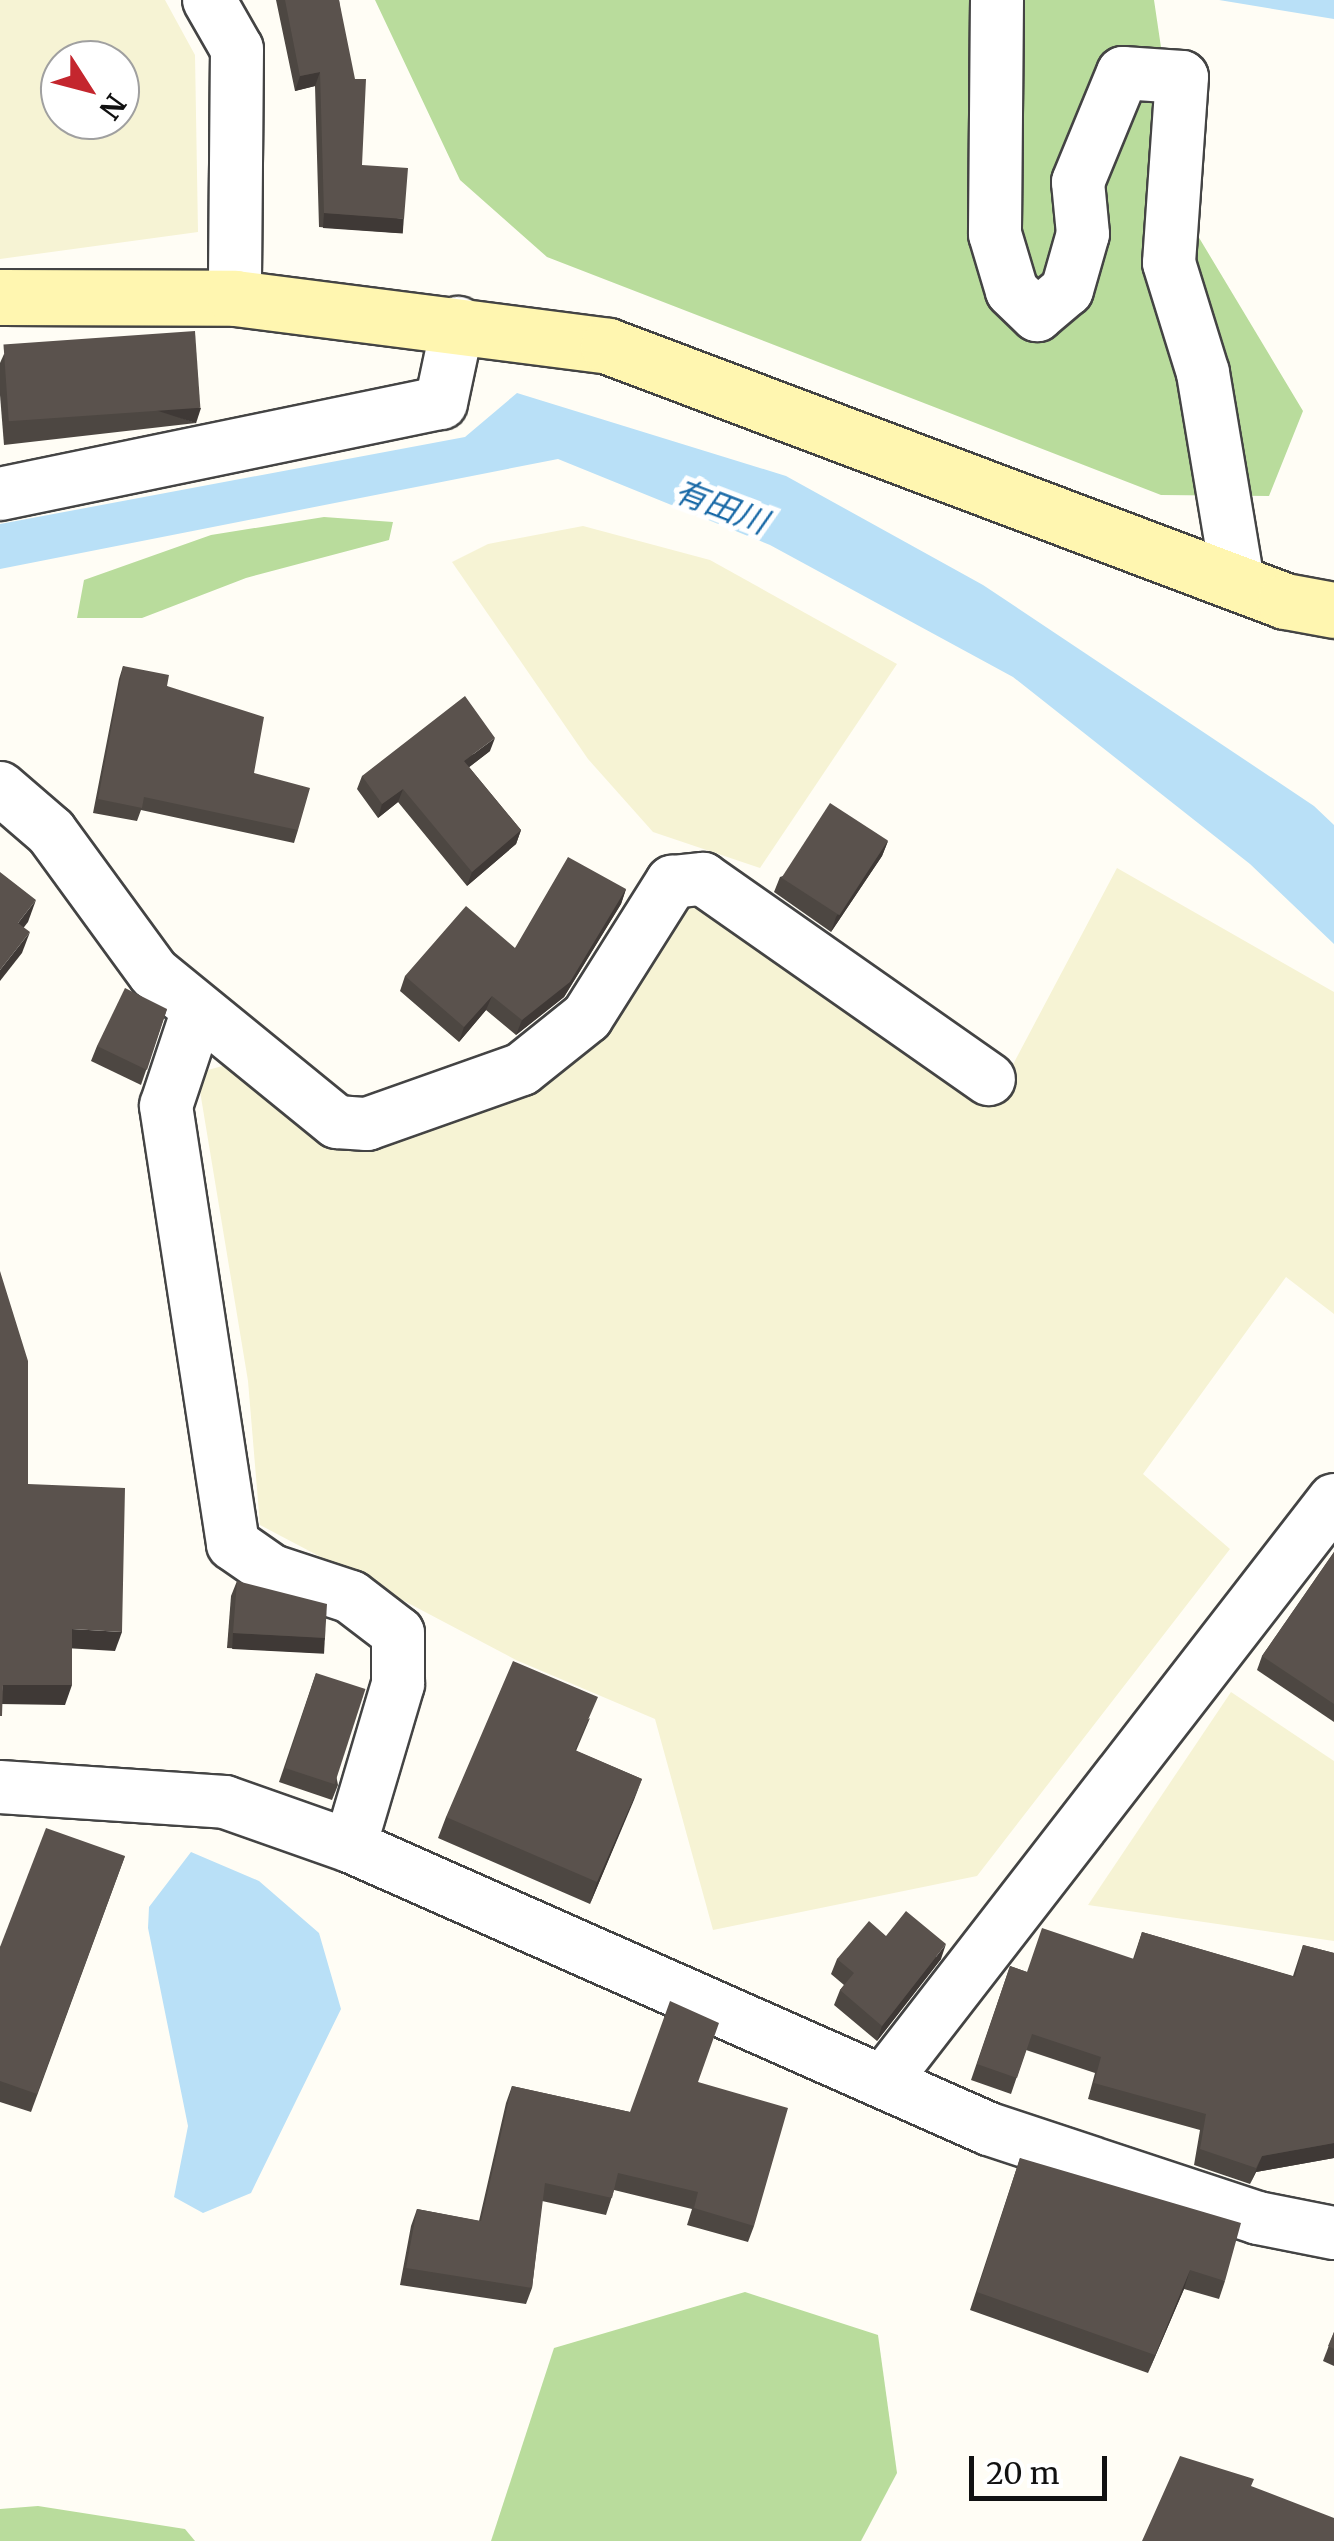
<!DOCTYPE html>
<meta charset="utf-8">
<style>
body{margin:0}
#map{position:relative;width:1334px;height:2541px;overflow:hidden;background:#fffdf5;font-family:Merriweather,"Noto Sans JP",serif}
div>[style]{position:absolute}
.farmland>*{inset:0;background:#f6f3d4}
.forest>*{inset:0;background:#b9dc9c}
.water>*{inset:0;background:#b9e0f7}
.roads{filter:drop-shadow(2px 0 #444) drop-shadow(-2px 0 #444) drop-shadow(0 2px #444) drop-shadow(0 -2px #444)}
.street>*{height:52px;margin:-26px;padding:0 26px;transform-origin:26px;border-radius:26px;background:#fff}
.secondary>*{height:55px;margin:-27.5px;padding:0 27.5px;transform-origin:27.5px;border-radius:27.5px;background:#fff6b0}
.wall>*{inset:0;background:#4d4742}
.shaded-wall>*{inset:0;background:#3f3936;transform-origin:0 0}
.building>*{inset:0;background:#5a524d;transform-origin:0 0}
span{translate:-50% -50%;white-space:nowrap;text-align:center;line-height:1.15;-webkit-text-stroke:10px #fff;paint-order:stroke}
.water-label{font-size:32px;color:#1768a6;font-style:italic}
.north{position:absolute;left:40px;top:40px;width:100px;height:100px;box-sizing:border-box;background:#fff;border:2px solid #a0a0a0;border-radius:50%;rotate:126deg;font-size:28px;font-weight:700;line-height:40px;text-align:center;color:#111}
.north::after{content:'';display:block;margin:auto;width:35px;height:45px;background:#c4262e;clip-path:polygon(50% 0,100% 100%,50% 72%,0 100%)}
.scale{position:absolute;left:969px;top:2456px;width:138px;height:45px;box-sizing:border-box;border:5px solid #111;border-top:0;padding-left:12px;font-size:30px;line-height:35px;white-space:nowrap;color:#111;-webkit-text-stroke:8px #fff;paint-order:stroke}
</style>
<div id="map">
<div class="farmland">
<i style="clip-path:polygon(evenodd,0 0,165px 0,195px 55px,198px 232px,0 259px,0 0,60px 60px,120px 60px,120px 120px,60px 120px,60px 60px)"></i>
<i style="clip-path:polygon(583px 526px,710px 560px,897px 664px,760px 868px,653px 832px,588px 759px,452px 562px,488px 544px)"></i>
<i style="clip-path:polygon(1117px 868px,1334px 992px,1334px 1314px,1286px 1277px,1143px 1474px,1230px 1549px,977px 1876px,713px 1930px,655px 1719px,516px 1660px,260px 1525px,248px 1381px,197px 1073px,226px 1065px,335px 1147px,527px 1090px,672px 900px,714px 903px,992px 1104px)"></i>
<i style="clip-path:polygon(1231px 1692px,1334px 1761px,1334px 1941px,1088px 1905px)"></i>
</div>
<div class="forest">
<i style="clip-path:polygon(375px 0,1154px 0,1186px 216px,1303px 411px,1269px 496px,1161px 495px,547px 257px,460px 180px)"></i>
<i style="clip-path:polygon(324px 517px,393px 522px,389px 540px,246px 578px,142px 618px,77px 618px,84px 580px,211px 535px)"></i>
<i style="clip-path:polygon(745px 2292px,878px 2335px,897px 2473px,861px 2541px,491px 2541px,554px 2348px)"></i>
<i style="clip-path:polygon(38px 2506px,185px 2529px,195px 2541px,0 2541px,0 2509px)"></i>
</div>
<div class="water">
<i style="clip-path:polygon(1219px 0,1334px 0,1334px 19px)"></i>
<i style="clip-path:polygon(517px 393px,786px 476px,983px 585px,1314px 806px,1334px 825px,1334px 944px,1250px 864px,1013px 677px,770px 545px,558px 459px,0 569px,0 524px,465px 437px)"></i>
<i style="clip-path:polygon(191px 1852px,259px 1881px,319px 1933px,341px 2009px,251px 2193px,203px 2213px,174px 2197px,188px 2126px,148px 1928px,149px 1907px)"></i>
</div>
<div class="roads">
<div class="street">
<i style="left:209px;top:0;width:56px;rotate:60.3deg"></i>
<i style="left:237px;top:49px;width:249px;rotate:90.5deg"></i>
<i style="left:997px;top:0;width:234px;rotate:90.5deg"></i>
<i style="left:995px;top:234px;width:59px;rotate:73.4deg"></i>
<i style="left:1012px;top:291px;width:35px;rotate:44deg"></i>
<i style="left:1037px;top:315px;width:39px;rotate:-40deg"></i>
<i style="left:1067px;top:290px;width:58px;rotate:-74.1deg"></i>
<i style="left:1083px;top:234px;width:52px;rotate:-95.5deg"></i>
<i style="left:1078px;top:182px;width:118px;rotate:-67.6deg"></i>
<i style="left:1123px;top:73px;width:59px;rotate:3.9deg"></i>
<i style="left:1182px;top:77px;width:186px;rotate:94deg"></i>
<i style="left:1169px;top:263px;width:115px;rotate:72.8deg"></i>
<i style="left:1203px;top:373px;width:213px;rotate:80.5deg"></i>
<i style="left:0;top:494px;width:450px;rotate:-11.7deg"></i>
<i style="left:441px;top:403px;width:82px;rotate:-78deg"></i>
<i style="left:0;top:788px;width:67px;rotate:40.8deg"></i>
<i style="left:51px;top:832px;width:175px;rotate:53.9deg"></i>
<i style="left:154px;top:973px;width:236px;rotate:39.2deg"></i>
<i style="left:337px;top:1122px;width:30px;rotate:4deg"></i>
<i style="left:367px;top:1124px;width:164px;rotate:-19.5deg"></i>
<i style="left:522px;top:1069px;width:83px;rotate:-38.7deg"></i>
<i style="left:587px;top:1017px;width:160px;rotate:-57.8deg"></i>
<i style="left:672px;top:882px;width:31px;rotate:-6deg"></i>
<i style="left:703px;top:879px;width:349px;rotate:35deg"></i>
<i style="left:197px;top:1013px;width:98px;rotate:108.4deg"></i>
<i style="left:166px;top:1106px;width:443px;rotate:81.3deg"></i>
<i style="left:233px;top:1544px;width:47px;rotate:34.7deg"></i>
<i style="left:272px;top:1571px;width:83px;rotate:18.2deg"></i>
<i style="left:351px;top:1597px;width:59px;rotate:37.5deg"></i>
<i style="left:398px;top:1633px;width:51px;rotate:90deg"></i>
<i style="left:398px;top:1684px;width:169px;rotate:106.5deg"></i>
<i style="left:0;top:1787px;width:225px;rotate:3.8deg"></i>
<i style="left:225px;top:1802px;width:133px;rotate:19.4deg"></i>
<i style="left:350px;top:1846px;width:699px;rotate:23.89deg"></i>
<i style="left:989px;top:2129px;width:283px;rotate:18.3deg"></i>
<i style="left:1258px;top:2218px;width:77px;rotate:11.2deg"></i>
<i style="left:884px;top:2081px;width:735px;rotate:-52.24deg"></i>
</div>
<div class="secondary">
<i style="left:0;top:297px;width:235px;rotate:0.2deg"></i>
<i style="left:235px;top:298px;width:376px;rotate:7.3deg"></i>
<i style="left:608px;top:346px;width:723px;rotate:20.64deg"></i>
<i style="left:1285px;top:601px;width:50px;rotate:10.4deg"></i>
</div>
</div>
<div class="wall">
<i style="clip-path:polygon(276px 0,339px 0,362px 165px,399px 233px,319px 227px,315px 86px,295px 91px)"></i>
<i style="clip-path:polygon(4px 354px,196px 423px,4px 445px,0 395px,0 363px)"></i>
<i style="clip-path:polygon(123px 666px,167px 686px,254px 773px,298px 830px,294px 843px,141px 810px,137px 821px,93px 813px,119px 679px)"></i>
<i style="clip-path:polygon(490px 751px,469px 767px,521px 830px,516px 844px,467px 886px,398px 802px,378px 818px,357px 789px,362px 776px)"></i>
<i style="clip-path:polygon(888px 841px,882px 856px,831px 932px,774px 892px,780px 877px)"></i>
<i style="clip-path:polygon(626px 889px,621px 904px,564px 997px,516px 1035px,486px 1010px,459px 1042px,400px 991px,405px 976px,515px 948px)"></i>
<i style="clip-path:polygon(167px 1009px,141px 1085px,91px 1061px,97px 1046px)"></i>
<i style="clip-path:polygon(1334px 1552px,1334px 1722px,1257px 1670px,1262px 1656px)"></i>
<i style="clip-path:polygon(237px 1581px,325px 1638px,320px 1653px,227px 1648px,231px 1596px)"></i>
<i style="clip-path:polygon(316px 1673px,338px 1785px,332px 1800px,279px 1782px)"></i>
<i style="clip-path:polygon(590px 1718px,576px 1751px,642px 1779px,590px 1904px,438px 1838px,446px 1817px)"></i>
<i style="clip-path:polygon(125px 1856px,31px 2112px,0 2102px,0 1947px)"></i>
<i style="clip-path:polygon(1142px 1932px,1293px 1976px,1303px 1945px,1334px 1953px,1334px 2158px,1256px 2172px,1250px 2184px,1194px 2165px,1200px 2130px,1088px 2099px,1095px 2073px,1026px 2050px,1011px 2094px,971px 2080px,1010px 1966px,1027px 1972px,1133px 1959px)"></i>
<i style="clip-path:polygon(886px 1936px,941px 1959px,877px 2041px,834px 2005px,840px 1990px,844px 1985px,831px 1974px,837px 1959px)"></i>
<i style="clip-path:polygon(698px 2082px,754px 2226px,748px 2242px,687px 2225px,692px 2209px,614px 2190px,606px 2215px,542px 2201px,532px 2288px,526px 2304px,400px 2285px,411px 2226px,417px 2209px,479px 2221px,506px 2103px,512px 2086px,630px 2112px)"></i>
<i style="clip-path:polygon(1020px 2158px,1225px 2281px,1219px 2299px,1184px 2289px,1148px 2373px,970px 2310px)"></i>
<i style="clip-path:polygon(1334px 2332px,1334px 2366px,1323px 2361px)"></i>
</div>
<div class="shaded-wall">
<i style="clip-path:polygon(320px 72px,315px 86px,295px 91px,300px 76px)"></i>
<i style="left:324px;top:213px;width:80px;height:15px;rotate:4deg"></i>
<i style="left:201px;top:408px;width:16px;height:193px;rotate:108deg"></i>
<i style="clip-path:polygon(495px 738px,490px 751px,459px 775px,464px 761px)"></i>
<i style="clip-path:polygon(403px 789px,398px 802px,378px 818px,382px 804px)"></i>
<i style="clip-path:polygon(521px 830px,516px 844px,467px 886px,472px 872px)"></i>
<i style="clip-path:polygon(888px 841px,882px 856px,831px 932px,836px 917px)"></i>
<i style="clip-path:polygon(626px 889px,621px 904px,564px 997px,516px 1035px,522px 1020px)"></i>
<i style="clip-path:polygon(36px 900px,28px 922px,11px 944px,18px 923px)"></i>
<i style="clip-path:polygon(30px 932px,22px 953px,0 981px,0 970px)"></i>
<i style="clip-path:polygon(492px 996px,486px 1010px,459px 1042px,464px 1027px)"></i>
<i style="clip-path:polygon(72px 1629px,122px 1632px,115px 1651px,65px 1648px)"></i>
<i style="left:233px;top:1633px;width:92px;height:16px;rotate:3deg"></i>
<i style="clip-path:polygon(3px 1685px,72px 1685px,65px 1705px,0 1704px)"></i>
<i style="clip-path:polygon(642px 1779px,634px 1800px,590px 1904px,597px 1882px)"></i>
<i style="clip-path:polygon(946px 1944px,941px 1959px,877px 2041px,882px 2026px)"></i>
<i style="clip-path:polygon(1334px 2143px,1334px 2158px,1256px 2172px,1250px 2184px,1262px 2156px)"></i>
<i style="clip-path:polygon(1190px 2270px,1184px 2289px,1148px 2373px,1155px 2355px)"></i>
</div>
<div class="building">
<i style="clip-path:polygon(285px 0,339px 0,355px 79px,366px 79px,362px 165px,408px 168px,404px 219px,324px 213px,320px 72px,300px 76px)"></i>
<i style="left:195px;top:331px;width:77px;height:192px;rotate:86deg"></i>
<i style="clip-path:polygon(123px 666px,169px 675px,167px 686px,264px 717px,254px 773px,310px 788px,298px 830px,144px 797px,142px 808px,98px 799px)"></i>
<i style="clip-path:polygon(465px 696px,495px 738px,464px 761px,521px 830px,472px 872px,403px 789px,382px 804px,362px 776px)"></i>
<i style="left:830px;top:803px;width:69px;height:89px;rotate:33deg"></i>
<i style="clip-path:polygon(568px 857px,626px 889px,570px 982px,522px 1020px,492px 996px,464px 1027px,405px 976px,466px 906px,515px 948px)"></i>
<i style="clip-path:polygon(0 872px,36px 900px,18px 923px,30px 932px,0 970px)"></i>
<i style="clip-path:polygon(125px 988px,167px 1009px,147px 1070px,97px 1046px)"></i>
<i style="clip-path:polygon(0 1271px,28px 1361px,28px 1484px,125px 1488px,122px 1632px,72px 1629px,72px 1685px,3px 1685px,2px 1716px,0 1716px)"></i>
<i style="clip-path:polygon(1334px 1552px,1334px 1704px,1262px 1656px)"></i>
<i style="clip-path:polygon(237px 1581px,327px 1604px,325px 1638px,233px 1633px)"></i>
<i style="clip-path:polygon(513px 1661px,598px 1697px,575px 1750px,642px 1779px,597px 1882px,446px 1817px)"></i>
<i style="left:316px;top:1673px;width:52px;height:100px;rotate:18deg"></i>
<i style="clip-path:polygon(46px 1828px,125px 1856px,37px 2094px,0 2081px,0 1947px)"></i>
<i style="clip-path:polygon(906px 1911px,946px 1944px,882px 2026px,840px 1990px,854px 1973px,837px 1959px,869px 1921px,886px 1936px)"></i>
<i style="clip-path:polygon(1042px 1928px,1134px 1959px,1142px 1932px,1295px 1977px,1303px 1945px,1334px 1953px,1334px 2143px,1262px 2156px,1256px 2168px,1200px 2149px,1206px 2114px,1094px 2083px,1101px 2057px,1032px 2034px,1017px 2078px,977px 2064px,1010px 1966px,1027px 1972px)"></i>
<i style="clip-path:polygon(670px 2001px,719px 2023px,698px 2082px,788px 2108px,754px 2226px,694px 2208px,698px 2192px,618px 2173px,612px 2198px,545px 2183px,532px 2288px,406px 2268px,417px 2209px,481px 2221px,512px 2086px,630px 2112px)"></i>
<i style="clip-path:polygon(1020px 2158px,1241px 2223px,1225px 2281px,1190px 2270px,1155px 2355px,977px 2292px)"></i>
<i style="clip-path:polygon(1334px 2332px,1334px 2349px,1328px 2346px)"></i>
<i style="clip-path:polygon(1180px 2456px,1254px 2479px,1251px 2486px,1334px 2518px,1334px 2541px,1142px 2541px)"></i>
</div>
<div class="water-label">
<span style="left:721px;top:507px;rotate:21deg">有田川</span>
</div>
<div class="north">N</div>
<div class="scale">20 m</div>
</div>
